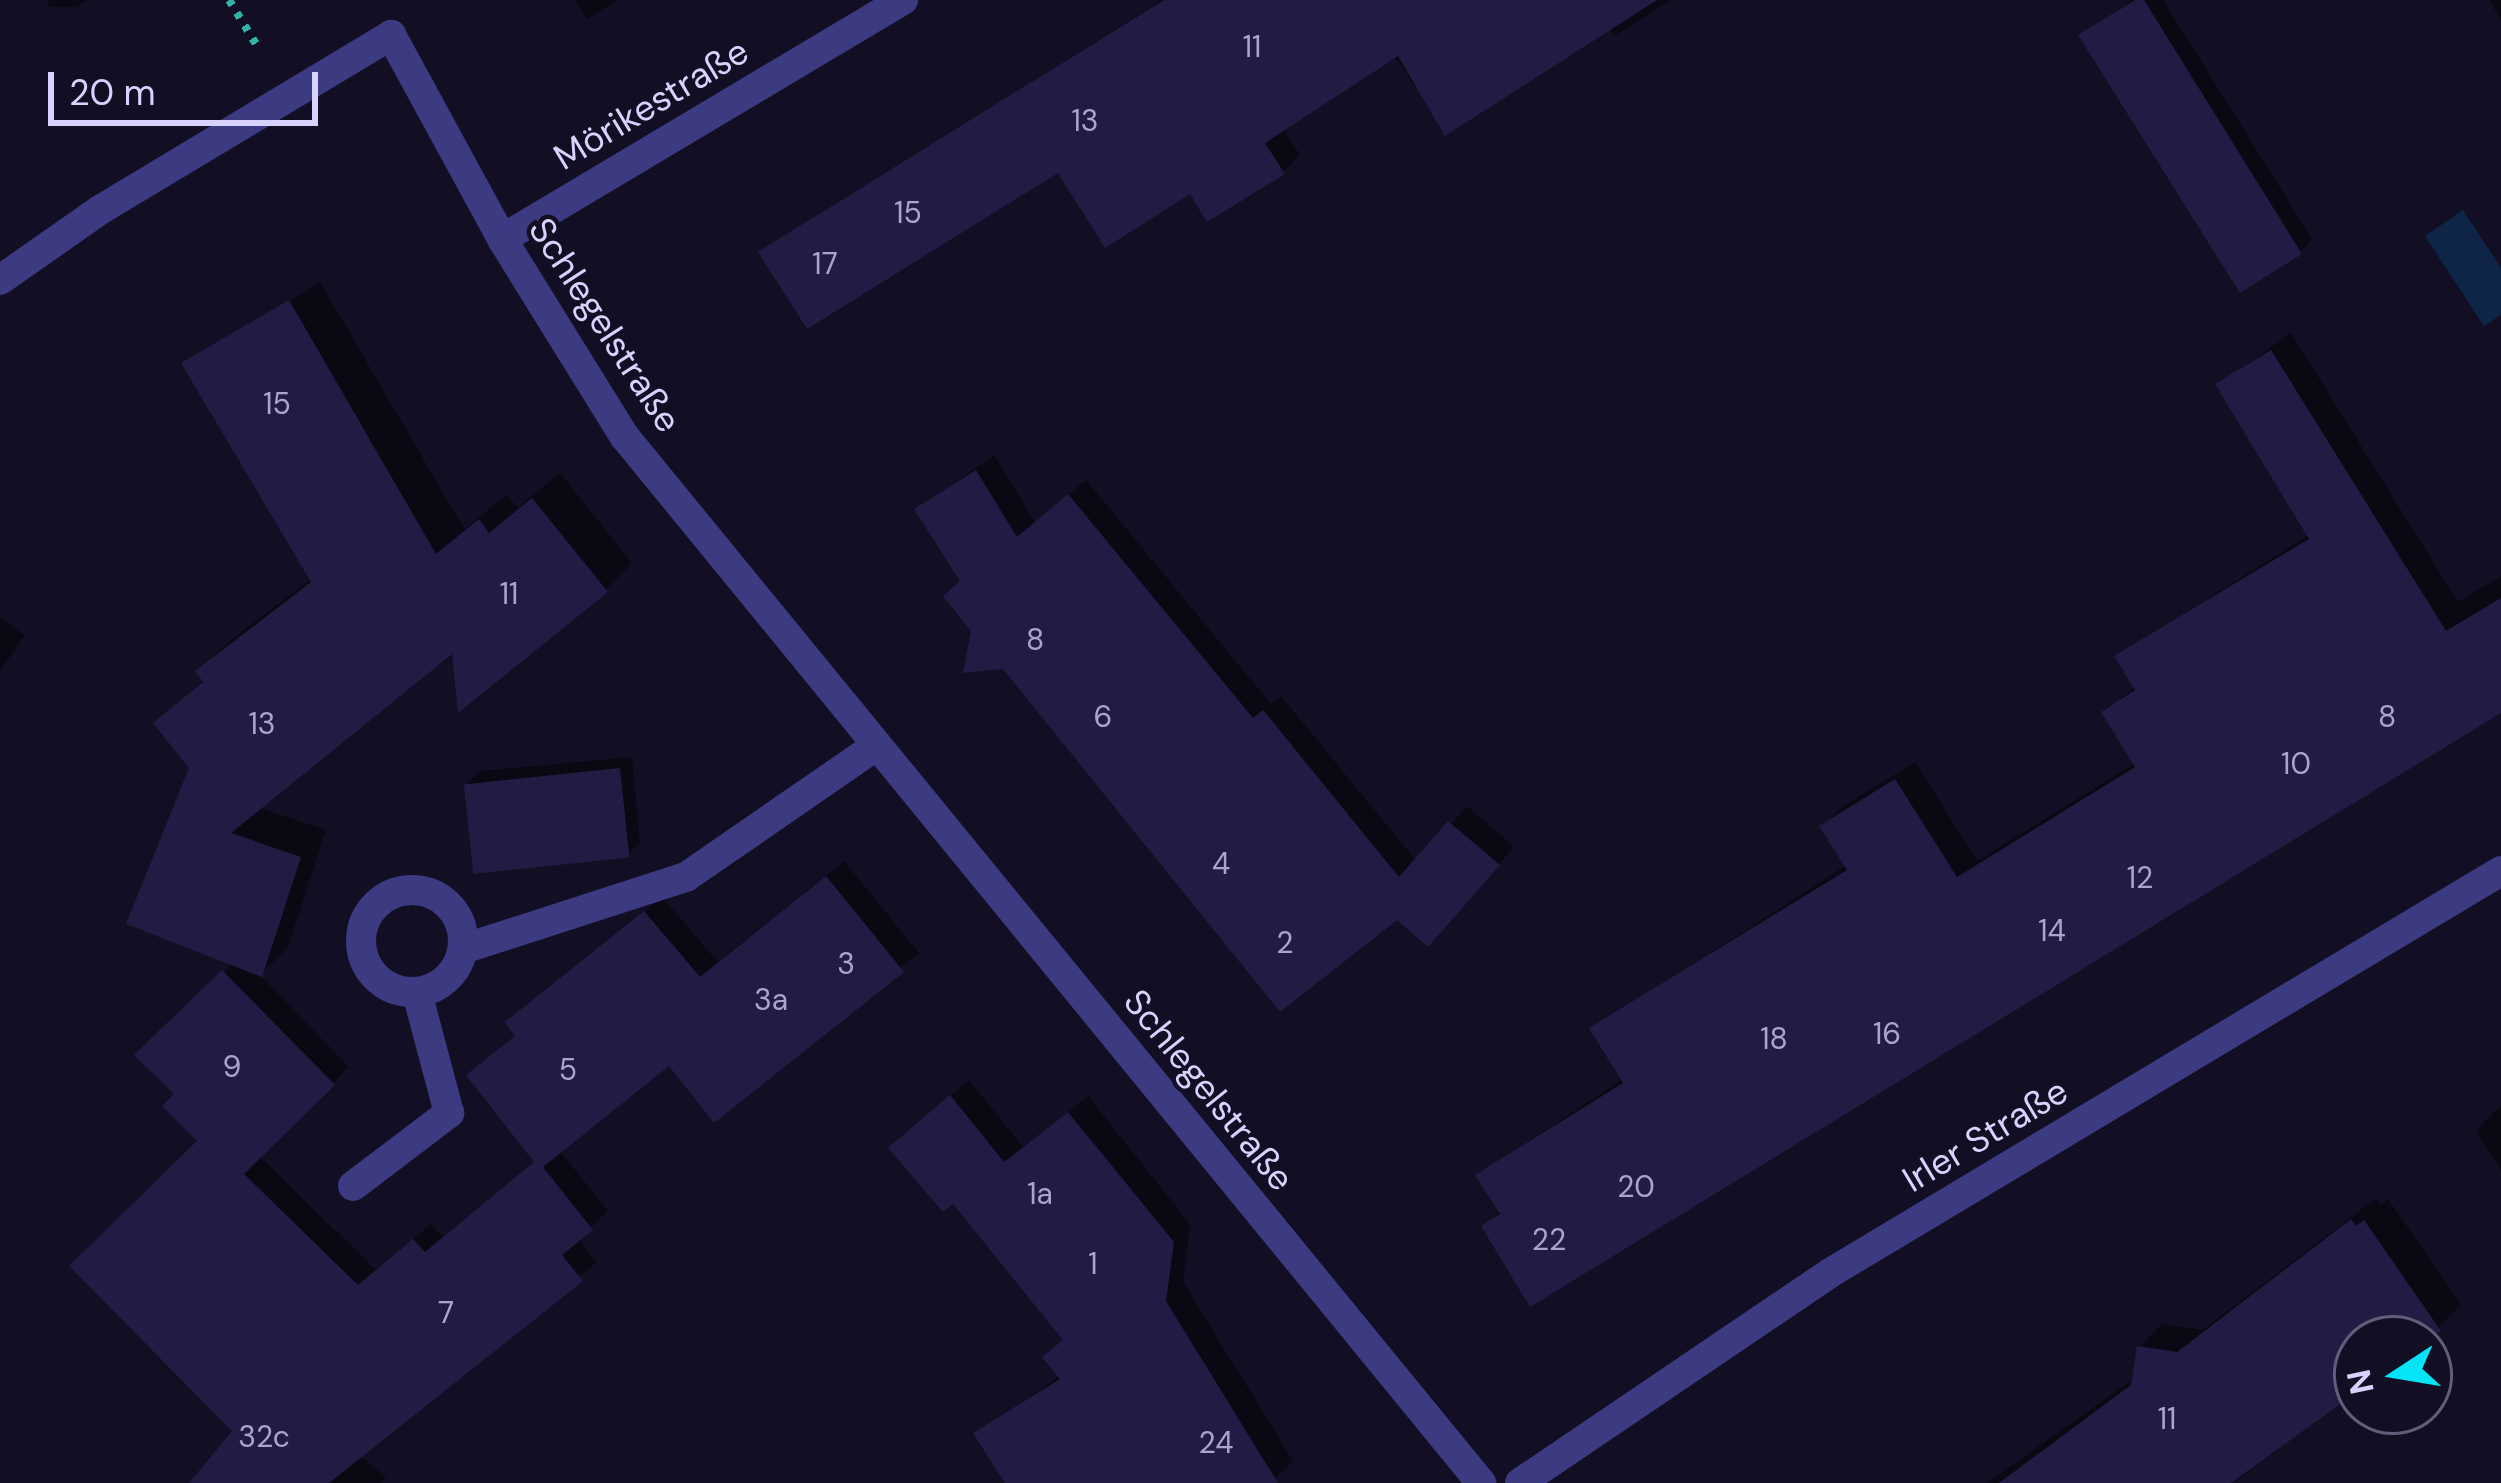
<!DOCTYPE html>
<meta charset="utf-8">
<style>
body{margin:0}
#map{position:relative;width:2501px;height:1483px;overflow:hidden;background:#120f24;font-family:"DM Sans",sans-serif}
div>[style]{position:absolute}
.water>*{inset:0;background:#0f2548}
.shadow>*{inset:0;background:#0007}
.building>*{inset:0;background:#231b44;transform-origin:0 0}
.path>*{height:8px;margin-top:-4px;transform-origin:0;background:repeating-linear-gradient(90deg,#31b3a9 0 6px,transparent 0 15px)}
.lane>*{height:30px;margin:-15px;padding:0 15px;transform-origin:15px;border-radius:15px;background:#3c3b82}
.lane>.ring{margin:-15px;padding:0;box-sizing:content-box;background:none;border:30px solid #3c3b82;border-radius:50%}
.street>*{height:30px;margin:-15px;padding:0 15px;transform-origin:15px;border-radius:15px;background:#3c3b82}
span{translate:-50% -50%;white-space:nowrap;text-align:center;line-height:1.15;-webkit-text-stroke:9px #120f24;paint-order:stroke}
.number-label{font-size:30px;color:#aaa5d0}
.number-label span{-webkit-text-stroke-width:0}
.street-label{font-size:36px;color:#d7d3fe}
.north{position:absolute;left:2333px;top:1315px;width:120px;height:120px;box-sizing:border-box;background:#120f24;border:3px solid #615d7b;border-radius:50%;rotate:258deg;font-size:33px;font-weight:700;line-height:48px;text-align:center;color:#d7d3fe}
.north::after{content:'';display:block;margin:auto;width:42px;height:54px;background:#05e3f7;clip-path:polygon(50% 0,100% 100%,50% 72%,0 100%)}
.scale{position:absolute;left:48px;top:72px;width:270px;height:54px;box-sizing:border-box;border:6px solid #d7d3fe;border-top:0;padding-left:15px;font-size:36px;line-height:42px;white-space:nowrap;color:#d7d3fe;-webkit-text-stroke:9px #120f24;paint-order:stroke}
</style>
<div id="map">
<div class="water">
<i style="clip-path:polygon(2463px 210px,2501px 268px,2501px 315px,2484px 326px,2425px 236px)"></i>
</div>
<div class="shadow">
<i style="clip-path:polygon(46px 0,88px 0,76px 7px,50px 7px)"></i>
<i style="clip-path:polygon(575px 0,618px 0,587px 19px)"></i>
<i style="clip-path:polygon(1162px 0,1672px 0,1615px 35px,1608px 28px,1446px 132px,1394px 55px,1283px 128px,1300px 155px,1283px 172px,1191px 190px,1059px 169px,762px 252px)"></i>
<i style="clip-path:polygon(2132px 0,2163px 0,2312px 239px,2300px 252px,2082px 36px)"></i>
<i style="clip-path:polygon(2489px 0,2501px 0,2501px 20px)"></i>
<i style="clip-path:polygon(320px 282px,464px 529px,507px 495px,518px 508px,560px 473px,632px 563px,606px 590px,455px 648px,258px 807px,326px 830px,288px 947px,260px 975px,349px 1067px,258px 1155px,376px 1270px,431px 1224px,443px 1237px,537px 1161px,470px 1075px,518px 1034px,525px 1006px,662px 897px,718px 962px,844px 861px,919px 953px,715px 1119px,669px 1062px,559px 1150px,608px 1211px,578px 1239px,597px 1262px,359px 1455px,386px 1477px,381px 1483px,192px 1483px,237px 1431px,201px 1141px,178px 1093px,139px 1055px,233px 963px,193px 768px,157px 723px,205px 679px,199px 671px,226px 644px,312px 578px,218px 347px)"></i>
<i style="clip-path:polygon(2291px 333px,2458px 602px,2501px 576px,2501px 708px,1485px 1227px,1501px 1210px,1478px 1175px,1624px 1078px,1593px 1029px,1847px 865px,1823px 826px,1842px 807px,1915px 762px,1977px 861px,2135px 763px,2105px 712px,2136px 686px,2118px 656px,2310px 534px,2218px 385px)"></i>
<i style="clip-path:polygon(994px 455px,1035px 523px,1086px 480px,1271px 704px,1281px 696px,1417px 862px,1467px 806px,1514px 847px,1444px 927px,1397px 916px,974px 630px,963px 580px,918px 509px)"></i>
<i style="clip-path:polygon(0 618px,25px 635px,0 671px)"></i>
<i style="clip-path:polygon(632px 757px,640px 842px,627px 855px,467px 783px,480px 771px)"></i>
<i style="clip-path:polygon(969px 1080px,1023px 1147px,1088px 1096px,1190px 1224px,1183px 1282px,1293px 1461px,1275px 1479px,1008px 1483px,977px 1434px,1061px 1375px,1065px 1338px,910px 1131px)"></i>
<i style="clip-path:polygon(2501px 1106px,2501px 1170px,2476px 1131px)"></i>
<i style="clip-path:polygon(2376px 1198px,2380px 1205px,2388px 1199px,2461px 1304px,2438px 1328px,2357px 1339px,2357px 1389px,2232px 1483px,1987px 1483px,2135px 1378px,2140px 1347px,2163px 1324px,2203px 1330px)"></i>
</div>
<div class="building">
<i style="clip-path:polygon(1164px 0,1657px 0,1445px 136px,1398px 56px,1265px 143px,1285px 174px,1207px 222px,1190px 194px,1105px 248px,1058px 173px,807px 329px,758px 252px)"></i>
<i style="clip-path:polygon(2135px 0,2144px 0,2302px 254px,2240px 293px,2078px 35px)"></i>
<i style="clip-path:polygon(289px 300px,436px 554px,479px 519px,489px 533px,532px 498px,608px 592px,458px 713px,452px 654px,231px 833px,301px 857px,262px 977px,126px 924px,189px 768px,153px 723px,203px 682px,195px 671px,311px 582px,181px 363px)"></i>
<i style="clip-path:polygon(2271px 350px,2446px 631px,2501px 598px,2501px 713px,1530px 1307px,1481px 1226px,1500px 1214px,1475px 1175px,1623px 1083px,1589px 1028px,1847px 870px,1819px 826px,1895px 779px,1957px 877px,2135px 767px,2101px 712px,2135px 690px,2114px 656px,2309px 539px,2215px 384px)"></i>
<i style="clip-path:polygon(976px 470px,1017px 537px,1068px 494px,1253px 718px,1263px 710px,1399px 877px,1448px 821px,1500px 865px,1428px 947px,1397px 920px,1280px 1012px,1003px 669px,963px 673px,971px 631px,943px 596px,960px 581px,914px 509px)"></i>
<i style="left:620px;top:768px;width:90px;height:157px;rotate:84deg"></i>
<i style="clip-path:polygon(826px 876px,904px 972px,714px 1123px,669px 1066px,543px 1167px,593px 1230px,562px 1255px,583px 1281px,329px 1483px,189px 1483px,232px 1431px,69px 1266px,197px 1141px,162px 1106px,174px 1094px,134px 1055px,222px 970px,335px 1085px,244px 1174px,358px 1285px,413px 1239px,425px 1252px,534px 1162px,466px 1075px,515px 1036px,505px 1022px,644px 911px,700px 977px)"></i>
<i style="clip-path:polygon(950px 1095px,1004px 1162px,1068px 1112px,1174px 1242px,1166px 1301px,1278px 1483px,1005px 1483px,973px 1433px,1060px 1379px,1042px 1357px,1063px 1340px,953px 1204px,943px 1212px,888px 1148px)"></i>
<i style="clip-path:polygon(2351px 1219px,2356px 1226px,2364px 1220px,2441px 1331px,2429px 1340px,2357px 1339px,2357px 1392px,2231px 1483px,1999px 1483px,2131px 1385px,2137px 1346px,2177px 1352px)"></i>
</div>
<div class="path">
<i style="left:229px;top:0;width:52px;rotate:58.5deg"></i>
</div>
<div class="lane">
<i class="ring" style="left:361px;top:890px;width:72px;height:72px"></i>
<i style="left:463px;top:949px;width:234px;rotate:-17.9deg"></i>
<i style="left:686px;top:877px;width:232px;rotate:-34.6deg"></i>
<i style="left:353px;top:1186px;width:121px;rotate:-37.2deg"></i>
<i style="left:449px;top:1113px;width:124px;rotate:-104.9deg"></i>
</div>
<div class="street">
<i style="left:502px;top:239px;width:467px;rotate:-30.8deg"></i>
<i style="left:0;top:280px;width:122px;rotate:-35deg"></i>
<i style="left:100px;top:210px;width:340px;rotate:-31deg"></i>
<i style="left:391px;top:35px;width:232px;rotate:61.4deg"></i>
<i style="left:502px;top:239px;width:233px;rotate:58.2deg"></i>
<i style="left:625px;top:437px;width:1352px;rotate:50.7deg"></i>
<i style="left:1520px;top:1483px;width:374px;rotate:-34.1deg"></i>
<i style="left:1830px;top:1273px;width:782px;rotate:-30.93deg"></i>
</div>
<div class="number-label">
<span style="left:1252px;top:47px">11</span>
<span style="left:1085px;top:121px">13</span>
<span style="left:908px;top:213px">15</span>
<span style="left:825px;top:264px">17</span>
<span style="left:277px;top:404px">15</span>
<span style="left:509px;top:594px">11</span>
<span style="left:1035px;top:640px">8</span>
<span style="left:1103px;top:717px">6</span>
<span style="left:2387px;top:717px">8</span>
<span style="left:262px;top:724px">13</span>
<span style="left:2296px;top:764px">10</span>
<span style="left:1221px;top:864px">4</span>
<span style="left:2140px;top:878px">12</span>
<span style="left:2052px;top:931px">14</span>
<span style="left:1285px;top:943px">2</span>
<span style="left:846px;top:964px">3</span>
<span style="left:771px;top:1000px">3a</span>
<span style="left:1887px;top:1034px">16</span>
<span style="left:1774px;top:1039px">18</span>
<span style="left:232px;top:1067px">9</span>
<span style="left:568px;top:1070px">5</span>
<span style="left:1636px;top:1187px">20</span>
<span style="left:1040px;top:1194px">1a</span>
<span style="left:1549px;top:1240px">22</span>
<span style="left:1093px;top:1264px">1</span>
<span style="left:446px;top:1313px">7</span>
<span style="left:2167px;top:1419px">11</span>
<span style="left:264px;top:1437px">32c</span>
<span style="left:1216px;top:1443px">24</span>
</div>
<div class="street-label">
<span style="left:651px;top:104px;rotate:-31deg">Mörikestraße</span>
<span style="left:605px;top:325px;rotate:57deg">Schlegelstraße</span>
<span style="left:1209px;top:1090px;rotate:51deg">Schlegelstraße</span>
<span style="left:1985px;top:1135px;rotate:-31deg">Irler Straße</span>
</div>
<div class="north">N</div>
<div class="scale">20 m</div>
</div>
